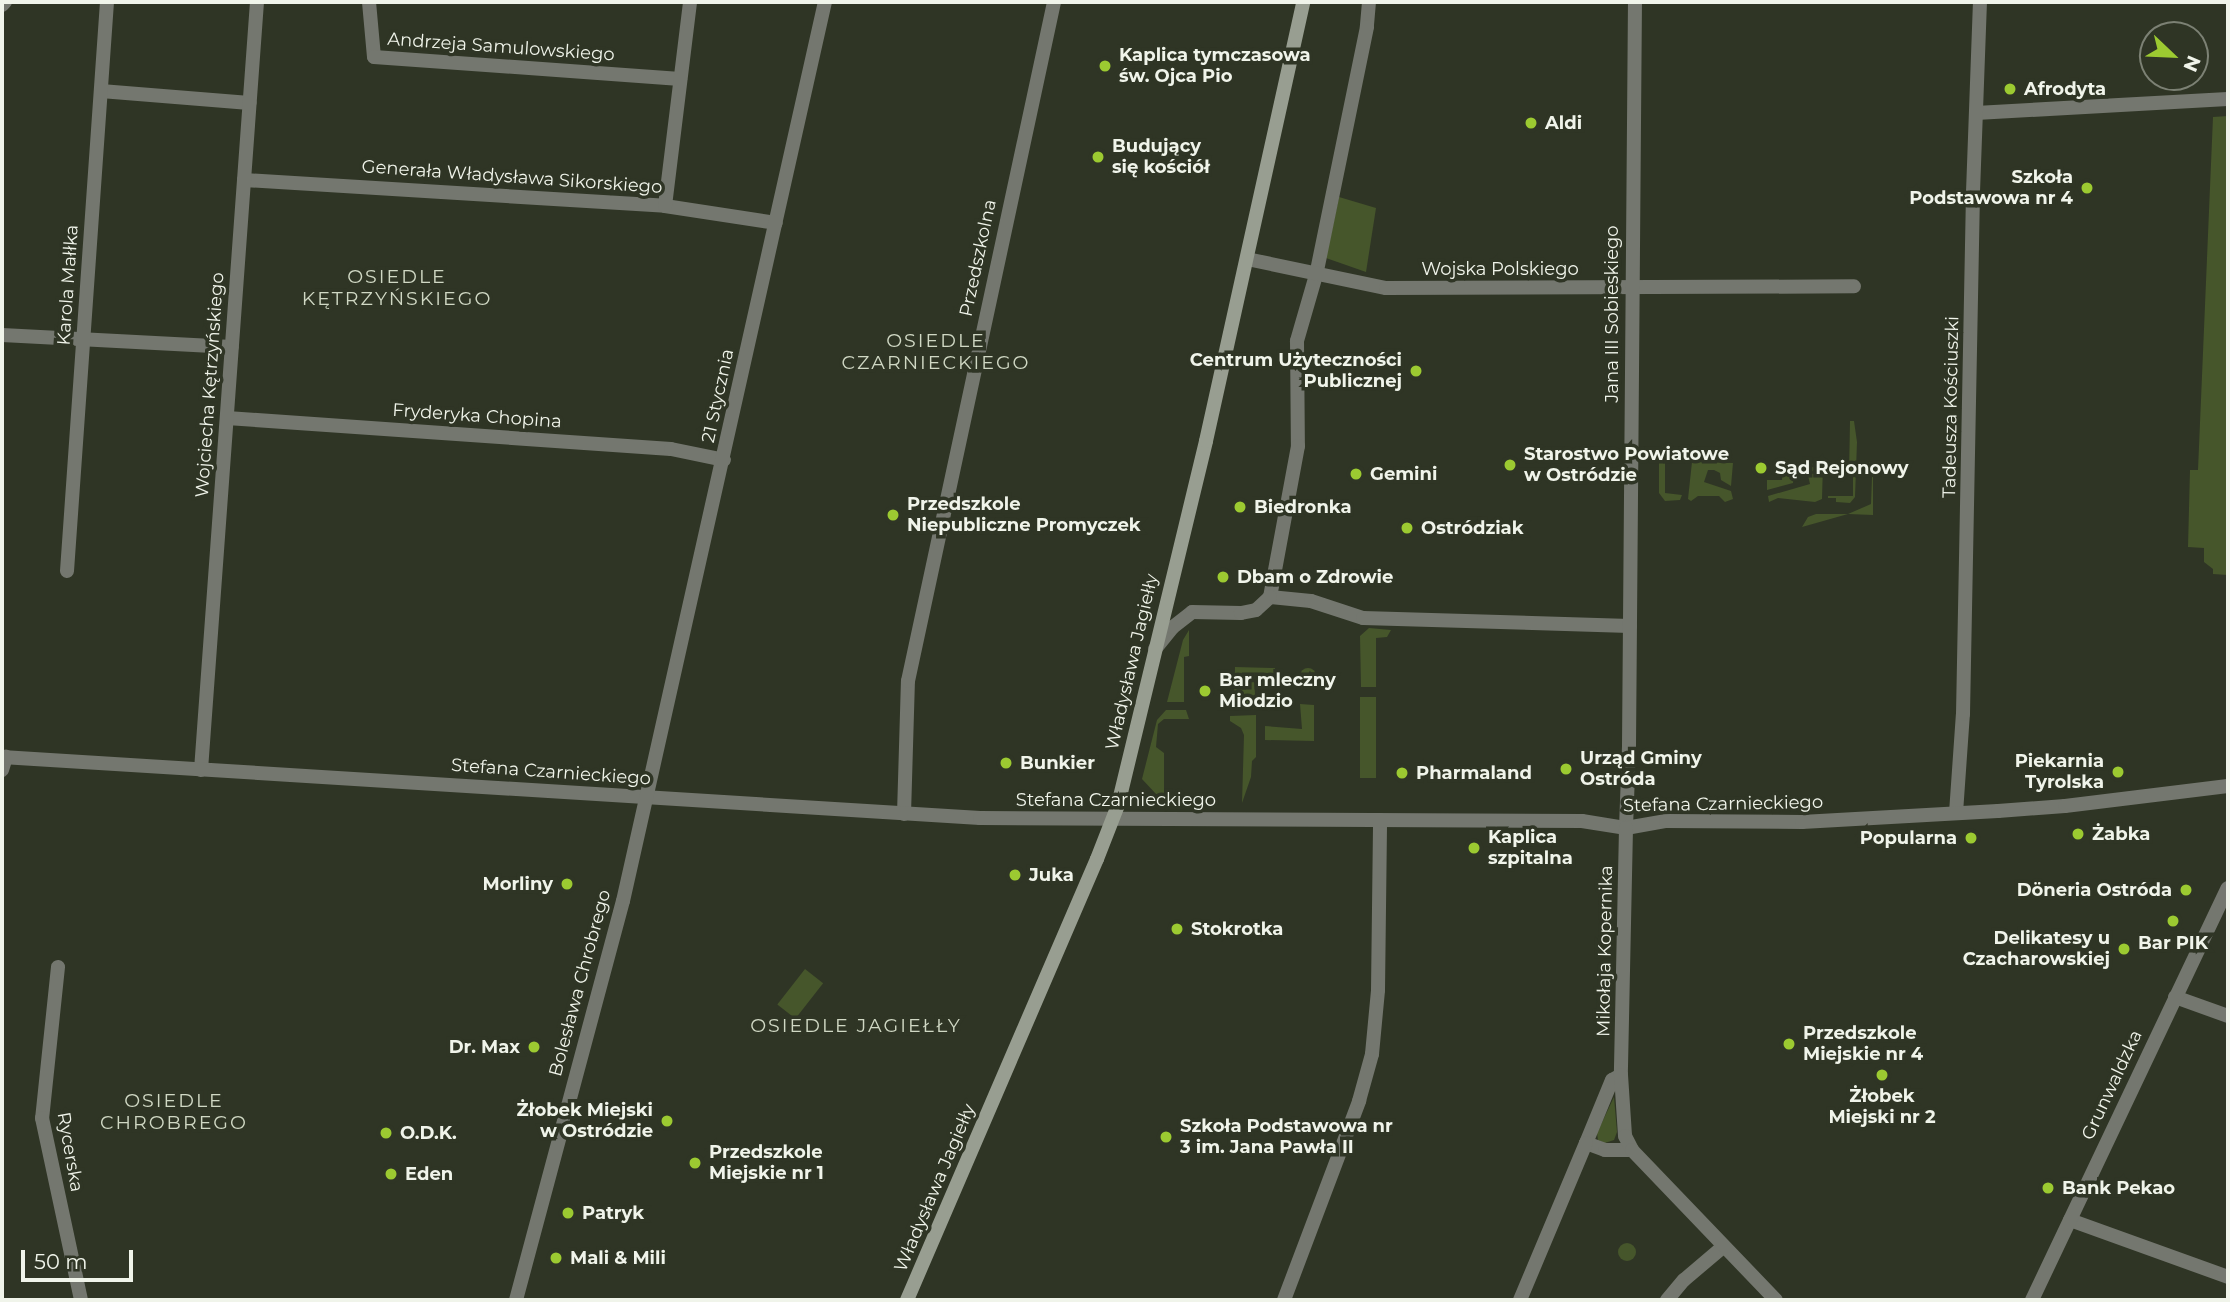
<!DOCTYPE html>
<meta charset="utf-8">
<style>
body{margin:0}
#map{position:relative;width:2230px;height:1302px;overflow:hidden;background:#2f3525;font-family:Montserrat,sans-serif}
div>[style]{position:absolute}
.green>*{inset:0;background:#46562b;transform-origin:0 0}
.round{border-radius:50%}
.minor>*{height:14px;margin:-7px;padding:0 7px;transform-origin:7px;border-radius:7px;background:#74776f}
.tertiary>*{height:14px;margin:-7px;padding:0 7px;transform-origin:7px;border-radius:7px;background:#74776f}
.secondary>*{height:14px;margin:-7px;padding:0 7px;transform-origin:7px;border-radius:7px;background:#989e91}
.dots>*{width:19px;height:19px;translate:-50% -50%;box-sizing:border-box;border:4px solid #2f3525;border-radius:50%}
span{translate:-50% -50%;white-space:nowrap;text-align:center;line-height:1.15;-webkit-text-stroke:7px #2f3525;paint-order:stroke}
.street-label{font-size:18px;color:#f0f4ea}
.poi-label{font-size:18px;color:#f0f4ea;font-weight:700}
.left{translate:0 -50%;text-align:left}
.right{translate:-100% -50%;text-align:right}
.neighbourhood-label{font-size:19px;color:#d0d8c4;letter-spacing:2px}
.frame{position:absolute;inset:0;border:4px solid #f0f4ea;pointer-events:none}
.north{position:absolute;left:2139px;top:21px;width:70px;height:70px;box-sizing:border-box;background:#2f3525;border:2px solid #7c8174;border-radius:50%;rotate:113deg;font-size:19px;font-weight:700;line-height:28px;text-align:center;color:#f0f4ea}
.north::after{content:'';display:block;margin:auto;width:24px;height:32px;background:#9cca31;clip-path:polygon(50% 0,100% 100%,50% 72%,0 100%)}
.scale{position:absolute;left:21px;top:1250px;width:112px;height:32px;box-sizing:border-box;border:4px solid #f0f4ea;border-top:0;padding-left:9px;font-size:21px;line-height:24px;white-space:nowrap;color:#f0f4ea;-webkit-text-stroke:5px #2f3525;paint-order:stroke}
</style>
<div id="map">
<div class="green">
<i style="clip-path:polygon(2228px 116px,2228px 575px,2213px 574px,2213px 569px,2204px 562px,2204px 548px,2188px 547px,2190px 470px,2198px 470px,2213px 117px)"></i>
<i style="clip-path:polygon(1339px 197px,1376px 208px,1366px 272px,1326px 258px)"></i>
<i style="clip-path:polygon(1850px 421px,1854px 421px,1857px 442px,1855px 497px,1850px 503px,1836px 502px,1836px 498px,1828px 498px,1828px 496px,1853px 496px,1853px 475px,1849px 474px)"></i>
<i style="clip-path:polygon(1665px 445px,1665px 493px,1682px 495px,1680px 500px,1665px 501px,1659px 493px,1659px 449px)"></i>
<i style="clip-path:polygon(1692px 462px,1733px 463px,1731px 486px,1721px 480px,1720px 473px,1714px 470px,1708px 470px,1704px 482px,1731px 491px,1733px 499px,1725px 502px,1719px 496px,1698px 496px,1691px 501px,1688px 499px)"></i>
<i style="clip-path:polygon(1865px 462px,1873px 462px,1873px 515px,1848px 514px,1802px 527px,1808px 517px,1816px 514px,1848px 514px,1871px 504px,1872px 477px,1865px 476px)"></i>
<i style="clip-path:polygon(1783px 463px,1823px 464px,1822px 499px,1815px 502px,1778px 498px,1769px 502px,1768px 496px,1810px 484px,1807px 471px,1800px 470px,1794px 474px,1793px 483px,1767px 490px,1767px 480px,1782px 480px)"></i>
<i style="clip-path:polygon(1369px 628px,1391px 630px,1387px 637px,1376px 638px,1376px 687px,1361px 687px,1360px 636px)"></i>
<i style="clip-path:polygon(1189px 630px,1189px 656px,1184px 657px,1184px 702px,1167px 702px,1183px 640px)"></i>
<i style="clip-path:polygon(1235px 667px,1275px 668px,1275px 682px,1254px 679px,1256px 709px,1234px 708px)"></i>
<i class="round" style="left:1300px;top:668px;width:16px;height:16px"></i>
<i style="left:1360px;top:697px;width:16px;height:81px"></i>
<i style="clip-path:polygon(1300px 704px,1314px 705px,1314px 741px,1265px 740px,1265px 726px,1302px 729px)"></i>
<i style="clip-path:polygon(1166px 710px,1186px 710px,1189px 719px,1164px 719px,1158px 724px,1156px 747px,1164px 753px,1164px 794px,1170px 798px,1194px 800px,1192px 803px,1179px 803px,1156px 794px,1142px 779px,1157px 720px)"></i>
<i style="clip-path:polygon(1256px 715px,1256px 757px,1252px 761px,1251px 777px,1242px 803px,1244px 735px,1241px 728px,1230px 721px,1230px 716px)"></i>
<i style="left:805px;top:969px;width:23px;height:45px;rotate:38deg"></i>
<i style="clip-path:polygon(1614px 1097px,1617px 1132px,1614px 1140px,1605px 1143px,1598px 1140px,1597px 1133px)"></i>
<i class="round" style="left:1618px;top:1243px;width:18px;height:18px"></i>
</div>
<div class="minor">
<i style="left:369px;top:2px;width:55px;rotate:84.8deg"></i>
<i style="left:374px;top:57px;width:307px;rotate:4.1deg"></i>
<i style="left:1369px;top:2px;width:25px;rotate:95deg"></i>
<i style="left:1367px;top:27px;width:253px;rotate:101.6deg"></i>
<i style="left:1316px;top:275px;width:69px;rotate:106.1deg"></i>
<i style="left:1297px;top:341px;width:105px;rotate:89.5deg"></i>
<i style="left:1298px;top:446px;width:154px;rotate:100.5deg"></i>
<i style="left:1270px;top:597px;width:41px;rotate:5.6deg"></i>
<i style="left:1311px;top:601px;width:55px;rotate:18.1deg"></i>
<i style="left:1363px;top:618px;width:267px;rotate:1.7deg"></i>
<i style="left:2px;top:5px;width:4px;rotate:-45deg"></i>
<i style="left:101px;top:91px;width:149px;rotate:4.6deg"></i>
<i style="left:1976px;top:113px;width:252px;rotate:-3.2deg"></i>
<i style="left:244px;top:180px;width:422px;rotate:3.5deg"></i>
<i style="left:665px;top:206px;width:112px;rotate:8.7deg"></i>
<i style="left:665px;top:206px;width:206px;rotate:-83deg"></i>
<i style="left:1247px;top:259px;width:142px;rotate:11.8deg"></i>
<i style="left:1386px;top:288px;width:468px;rotate:-0.2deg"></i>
<i style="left:2px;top:335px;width:230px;rotate:3deg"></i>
<i style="left:227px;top:418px;width:445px;rotate:4deg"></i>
<i style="left:671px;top:449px;width:54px;rotate:11.7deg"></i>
<i style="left:67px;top:571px;width:570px;rotate:-85.98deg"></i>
<i style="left:1155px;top:649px;width:28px;rotate:-51deg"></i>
<i style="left:1173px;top:627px;width:24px;rotate:-38deg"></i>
<i style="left:1192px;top:612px;width:49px;rotate:1.2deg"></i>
<i style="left:1241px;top:613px;width:15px;rotate:-11deg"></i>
<i style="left:1256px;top:610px;width:19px;rotate:-43deg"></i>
<i style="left:2px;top:770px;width:14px;rotate:-73deg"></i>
<i style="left:201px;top:770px;width:770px;rotate:-85.83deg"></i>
<i style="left:1956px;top:813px;width:99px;rotate:-86deg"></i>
<i style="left:1963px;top:714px;width:522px;rotate:-88.9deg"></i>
<i style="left:1973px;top:192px;width:190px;rotate:-87.9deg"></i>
<i style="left:904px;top:814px;width:133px;rotate:-88.3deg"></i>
<i style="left:908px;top:681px;width:695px;rotate:-77.86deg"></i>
<i style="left:1626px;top:828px;width:82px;rotate:-87.9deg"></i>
<i style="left:1629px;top:746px;width:744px;rotate:-89.54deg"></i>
<i style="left:58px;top:967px;width:152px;rotate:96deg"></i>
<i style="left:42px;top:1118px;width:186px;rotate:77.9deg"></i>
<i style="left:2175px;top:997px;width:56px;rotate:19.7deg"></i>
<i style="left:1621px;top:1075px;width:10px;rotate:151deg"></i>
<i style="left:1612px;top:1080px;width:68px;rotate:112.4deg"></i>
<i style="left:1586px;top:1143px;width:20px;rotate:20deg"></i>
<i style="left:1605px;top:1150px;width:27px"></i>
<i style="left:2070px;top:1220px;width:168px;rotate:19.8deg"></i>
<i style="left:1284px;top:1300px;width:213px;rotate:-69.3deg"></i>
<i style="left:1359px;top:1101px;width:49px;rotate:-74.5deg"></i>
<i style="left:1372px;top:1054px;width:64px;rotate:-84.6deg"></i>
<i style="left:1378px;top:990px;width:170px;rotate:-89.3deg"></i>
<i style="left:1520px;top:1300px;width:170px;rotate:-67.2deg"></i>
<i style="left:1667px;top:1300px;width:26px;rotate:-50deg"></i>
<i style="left:1684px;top:1280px;width:52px;rotate:-40.4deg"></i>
</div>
<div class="tertiary">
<i style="left:2px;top:757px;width:980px;rotate:3.57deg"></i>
<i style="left:980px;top:818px;width:602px;rotate:0.29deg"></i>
<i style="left:1582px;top:821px;width:45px;rotate:9deg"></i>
<i style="left:1626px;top:828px;width:41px;rotate:-9.9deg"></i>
<i style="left:1666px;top:821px;width:136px;rotate:0.4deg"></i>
<i style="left:1802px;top:822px;width:196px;rotate:-3.2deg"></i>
<i style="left:1998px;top:811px;width:67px;rotate:-4.3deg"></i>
<i style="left:2065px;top:806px;width:164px;rotate:-7deg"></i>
<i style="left:1626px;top:828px;width:247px;rotate:91.2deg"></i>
<i style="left:1621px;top:1075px;width:61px;rotate:86.2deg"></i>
<i style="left:1625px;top:1136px;width:16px;rotate:63deg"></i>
<i style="left:1632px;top:1150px;width:208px;rotate:46.2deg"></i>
<i style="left:516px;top:1300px;width:413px;rotate:-75deg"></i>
<i style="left:623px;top:901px;width:921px;rotate:-77.34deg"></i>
<i style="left:2032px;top:1300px;width:456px;rotate:-64.6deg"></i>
</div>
<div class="secondary">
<i style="left:907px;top:1300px;width:480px;rotate:-66.7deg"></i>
<i style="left:1097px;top:859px;width:58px;rotate:-68.7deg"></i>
<i style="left:1118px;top:805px;width:374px;rotate:-76.4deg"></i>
<i style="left:1206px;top:441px;width:450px;rotate:-77.5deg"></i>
</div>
<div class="dots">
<i style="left:1105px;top:66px;background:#9cca31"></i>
<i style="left:2010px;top:89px;background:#9cca31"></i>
<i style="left:1531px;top:123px;background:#9cca31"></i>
<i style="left:1098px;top:157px;background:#9cca31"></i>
<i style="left:2087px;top:188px;background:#9cca31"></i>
<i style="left:1416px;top:371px;background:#9cca31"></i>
<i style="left:1510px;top:465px;background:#9cca31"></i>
<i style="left:1761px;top:468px;background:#9cca31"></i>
<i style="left:1356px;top:474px;background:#9cca31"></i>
<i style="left:1240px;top:507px;background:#9cca31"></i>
<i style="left:893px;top:515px;background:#9cca31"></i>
<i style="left:1407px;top:528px;background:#9cca31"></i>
<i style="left:1223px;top:577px;background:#9cca31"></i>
<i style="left:1205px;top:691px;background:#9cca31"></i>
<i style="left:1006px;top:763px;background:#9cca31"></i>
<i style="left:1566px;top:769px;background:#9cca31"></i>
<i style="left:2118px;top:772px;background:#9cca31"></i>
<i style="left:1402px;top:773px;background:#9cca31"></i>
<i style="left:2078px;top:834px;background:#9cca31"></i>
<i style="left:1971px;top:838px;background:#9cca31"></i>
<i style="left:1474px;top:848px;background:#9cca31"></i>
<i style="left:1015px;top:875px;background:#9cca31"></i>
<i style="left:567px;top:884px;background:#9cca31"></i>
<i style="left:2186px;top:890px;background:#9cca31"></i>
<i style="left:2173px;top:921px;background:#9cca31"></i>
<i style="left:1177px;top:929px;background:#9cca31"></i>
<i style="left:2124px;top:949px;background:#9cca31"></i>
<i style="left:1789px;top:1044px;background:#9cca31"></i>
<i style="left:534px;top:1047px;background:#9cca31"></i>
<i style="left:1882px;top:1075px;background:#9cca31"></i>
<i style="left:667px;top:1121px;background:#9cca31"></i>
<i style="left:386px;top:1133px;background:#9cca31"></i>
<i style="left:1166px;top:1137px;background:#9cca31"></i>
<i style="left:695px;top:1163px;background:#9cca31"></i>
<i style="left:391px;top:1174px;background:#9cca31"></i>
<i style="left:2048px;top:1188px;background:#9cca31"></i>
<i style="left:568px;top:1213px;background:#9cca31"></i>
<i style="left:556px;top:1258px;background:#9cca31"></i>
</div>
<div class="street-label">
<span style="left:501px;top:47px;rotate:4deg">Andrzeja Samulowskiego</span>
<span style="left:512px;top:177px;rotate:4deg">Generała Władysława Sikorskiego</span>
<span style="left:978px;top:258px;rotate:-78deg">Przedszkolna</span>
<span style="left:1500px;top:269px">Wojska Polskiego</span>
<span style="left:68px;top:285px;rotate:-86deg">Karola Małłka</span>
<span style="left:1612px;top:314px;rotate:-90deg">Jana III Sobieskiego</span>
<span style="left:210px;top:385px;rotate:-86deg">Wojciecha Kętrzyńskiego</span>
<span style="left:718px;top:396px;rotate:-78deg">21 Stycznia</span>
<span style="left:1951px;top:407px;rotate:-89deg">Tadeusza Kościuszki</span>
<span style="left:477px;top:416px;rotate:4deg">Fryderyka Chopina</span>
<span style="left:1132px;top:662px;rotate:-77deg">Władysława Jagiełły</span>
<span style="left:551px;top:772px;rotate:4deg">Stefana Czarnieckiego</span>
<span style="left:1116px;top:800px">Stefana Czarnieckiego</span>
<span style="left:1723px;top:804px;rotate:-1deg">Stefana Czarnieckiego</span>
<span style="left:1605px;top:951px;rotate:-89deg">Mikołaja Kopernika</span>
<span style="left:580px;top:983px;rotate:-75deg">Bolesława Chrobrego</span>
<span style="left:2112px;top:1085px;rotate:-65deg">Grunwaldzka</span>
<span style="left:70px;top:1152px;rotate:80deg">Rycerska</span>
<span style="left:935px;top:1188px;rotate:-67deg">Władysława Jagiełły</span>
</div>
<div class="poi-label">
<span class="left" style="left:1119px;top:66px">Kaplica tymczasowa<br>św. Ojca Pio</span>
<span class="left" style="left:2024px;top:89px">Afrodyta</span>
<span class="left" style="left:1545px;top:123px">Aldi</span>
<span class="left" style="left:1112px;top:157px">Budujący<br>się kościół</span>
<span class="right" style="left:2073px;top:188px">Szkoła<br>Podstawowa nr 4</span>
<span class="right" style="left:1402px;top:371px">Centrum Użyteczności<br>Publicznej</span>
<span class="left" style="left:1524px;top:465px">Starostwo Powiatowe<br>w Ostródzie</span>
<span class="left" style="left:1775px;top:468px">Sąd Rejonowy</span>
<span class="left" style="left:1370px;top:474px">Gemini</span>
<span class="left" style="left:907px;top:515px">Przedszkole<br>Niepubliczne Promyczek</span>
<span class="left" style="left:1254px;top:507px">Biedronka</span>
<span class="left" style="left:1421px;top:528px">Ostródziak</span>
<span class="left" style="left:1237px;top:577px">Dbam o Zdrowie</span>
<span class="left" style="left:1219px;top:691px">Bar mleczny<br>Miodzio</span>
<span class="left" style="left:1580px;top:769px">Urząd Gminy<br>Ostróda</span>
<span class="right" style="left:2104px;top:772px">Piekarnia<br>Tyrolska</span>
<span class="left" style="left:1020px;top:763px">Bunkier</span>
<span class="left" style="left:1416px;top:773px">Pharmaland</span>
<span class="left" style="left:2092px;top:834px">Żabka</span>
<span class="left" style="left:1488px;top:848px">Kaplica<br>szpitalna</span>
<span class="right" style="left:1957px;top:838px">Popularna</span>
<span class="left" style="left:1029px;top:875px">Juka</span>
<span class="right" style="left:553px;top:884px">Morliny</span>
<span class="right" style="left:2172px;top:890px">Döneria Ostróda</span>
<span class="left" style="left:1191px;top:929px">Stokrotka</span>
<span class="right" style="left:2110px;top:949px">Delikatesy u<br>Czacharowskiej</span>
<span style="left:2173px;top:943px">Bar PIK</span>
<span class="left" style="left:1803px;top:1044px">Przedszkole<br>Miejskie nr 4</span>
<span class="right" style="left:520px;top:1047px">Dr. Max</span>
<span style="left:1882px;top:1107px">Żłobek<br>Miejski nr 2</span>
<span class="right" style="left:653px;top:1121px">Żłobek Miejski<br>w Ostródzie</span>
<span class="left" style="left:1180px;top:1137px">Szkoła Podstawowa nr<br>3 im. Jana Pawła II</span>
<span class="left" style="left:400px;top:1133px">O.D.K.</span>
<span class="left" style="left:709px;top:1163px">Przedszkole<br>Miejskie nr 1</span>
<span class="left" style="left:405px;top:1174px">Eden</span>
<span class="left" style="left:2062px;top:1188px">Bank Pekao</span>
<span class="left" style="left:582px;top:1213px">Patryk</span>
<span class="left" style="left:570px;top:1258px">Mali &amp; Mili</span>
</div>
<div class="neighbourhood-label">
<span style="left:397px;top:288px">OSIEDLE<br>KĘTRZYŃSKIEGO</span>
<span style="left:936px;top:352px">OSIEDLE<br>CZARNIECKIEGO</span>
<span style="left:856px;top:1026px">OSIEDLE JAGIEŁŁY</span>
<span style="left:174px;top:1112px">OSIEDLE<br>CHROBREGO</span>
</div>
<div class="frame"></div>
<div class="north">N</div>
<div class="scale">50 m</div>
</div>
